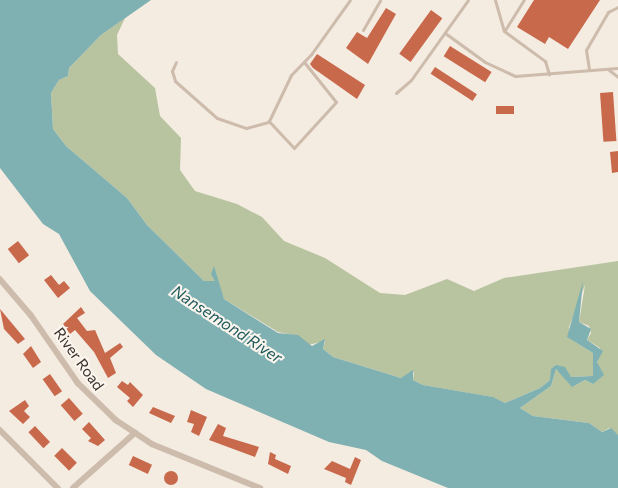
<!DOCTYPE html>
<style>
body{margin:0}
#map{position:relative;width:618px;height:488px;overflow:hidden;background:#f4ebe1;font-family:Commissioner,sans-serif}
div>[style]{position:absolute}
.green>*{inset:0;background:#b8c4a0}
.water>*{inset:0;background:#7fb0b2}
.building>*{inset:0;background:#c8694b;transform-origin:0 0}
.round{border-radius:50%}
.lane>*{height:3px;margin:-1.5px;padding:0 1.5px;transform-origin:1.5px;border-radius:1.5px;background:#cdbbac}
.street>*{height:5.5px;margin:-2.75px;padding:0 2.75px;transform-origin:2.75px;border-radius:2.75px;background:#cdbbac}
span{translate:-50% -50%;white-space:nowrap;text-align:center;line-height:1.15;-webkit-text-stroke:4px #fbf5ee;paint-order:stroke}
.street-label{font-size:15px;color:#3b302b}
.water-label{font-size:16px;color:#1f5a5e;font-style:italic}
</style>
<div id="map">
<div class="green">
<i style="clip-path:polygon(125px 18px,117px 35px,118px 54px,155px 88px,160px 116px,181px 138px,180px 170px,195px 191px,237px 204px,262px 217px,284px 241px,325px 258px,380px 293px,405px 295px,447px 279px,474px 291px,504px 278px,618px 261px,618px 435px,609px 428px,602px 432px,589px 423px,533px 416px,520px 408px,551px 386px,556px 369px,574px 386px,585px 380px,593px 384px,600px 348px,587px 340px,591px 333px,589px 326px,579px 322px,585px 285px,569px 327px,569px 338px,593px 353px,593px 376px,571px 377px,556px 365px,550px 380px,540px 388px,505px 403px,492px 397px,423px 385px,413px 380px,414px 372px,401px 378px,333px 357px,323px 349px,325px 341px,308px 345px,298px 336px,278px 332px,224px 299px,215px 278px,216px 281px,204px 281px,147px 225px,127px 198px,66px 146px,53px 129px,51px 93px,59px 80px,68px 76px,69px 68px,101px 35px)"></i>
</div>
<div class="water">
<i style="clip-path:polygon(0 0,151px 0,101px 35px,69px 68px,68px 76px,59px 80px,51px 93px,53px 129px,66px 146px,127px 198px,147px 225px,204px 281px,215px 281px,211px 274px,214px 266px,224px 299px,278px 333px,298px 335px,312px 346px,325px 339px,323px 349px,333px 357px,401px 378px,413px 370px,413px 380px,423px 385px,493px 397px,505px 403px,540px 388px,550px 380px,551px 369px,556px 365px,565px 367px,571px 377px,593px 376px,593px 353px,567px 337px,583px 281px,579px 322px,591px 329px,587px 340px,603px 351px,597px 362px,604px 375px,593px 384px,585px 380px,572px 387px,556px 369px,551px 386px,520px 408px,533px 416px,589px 423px,602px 432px,611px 428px,618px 435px,618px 488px,448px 488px,382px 461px,366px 450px,329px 442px,206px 389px,156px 355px,90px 291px,59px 234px,43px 224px,0 168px)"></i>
</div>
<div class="building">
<i style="clip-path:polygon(534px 0,600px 0,568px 49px,549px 37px,545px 44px,517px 27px)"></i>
<i style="clip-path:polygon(386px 8px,396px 14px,368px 64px,346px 48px,357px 32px,367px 38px)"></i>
<i style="left:431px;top:10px;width:14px;height:54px;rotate:36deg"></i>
<i style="left:450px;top:46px;width:49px;height:12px;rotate:32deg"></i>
<i style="clip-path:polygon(317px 54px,365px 85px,357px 99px,313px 68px,310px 64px)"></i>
<i style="left:435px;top:67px;width:50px;height:8px;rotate:33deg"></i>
<i style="left:613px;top:92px;width:49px;height:13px;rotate:86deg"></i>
<i style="left:514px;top:106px;width:8px;height:18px;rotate:90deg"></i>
<i style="clip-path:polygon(618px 151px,618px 172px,612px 173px,610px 152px)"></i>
<i style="left:18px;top:241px;width:18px;height:13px;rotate:52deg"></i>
<i style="clip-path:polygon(51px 275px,59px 285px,64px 281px,70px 288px,58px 298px,44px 280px)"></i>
<i style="clip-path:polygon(81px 307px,85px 313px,77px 318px,87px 331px,95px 330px,105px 353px,120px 343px,123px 347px,110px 358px,116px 373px,108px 378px,94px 352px,75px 330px,70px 334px,63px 324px)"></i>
<i style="clip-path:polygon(0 309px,25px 339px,18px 344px,4px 329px)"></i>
<i style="clip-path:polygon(31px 346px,41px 362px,33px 368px,23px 354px)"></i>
<i style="left:50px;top:374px;width:21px;height:9px;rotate:55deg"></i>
<i style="clip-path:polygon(122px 381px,128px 385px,130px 382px,143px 395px,133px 407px,127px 401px,130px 398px,117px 387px)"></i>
<i style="left:69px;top:398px;width:21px;height:11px;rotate:49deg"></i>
<i style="clip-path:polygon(25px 400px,29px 406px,24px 411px,30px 417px,23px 424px,9px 411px)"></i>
<i style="clip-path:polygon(153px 407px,175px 416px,171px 423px,149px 413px)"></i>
<i style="clip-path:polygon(191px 410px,207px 417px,199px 436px,191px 432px,194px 424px,187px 422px)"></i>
<i style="clip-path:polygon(89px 422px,105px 440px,98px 446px,88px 441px,91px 438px,82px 429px)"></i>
<i style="clip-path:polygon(218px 424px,226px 428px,223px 436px,259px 447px,255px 457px,209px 440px)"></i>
<i style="left:35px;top:426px;width:22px;height:9px;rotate:47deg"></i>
<i style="left:62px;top:448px;width:21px;height:11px;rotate:45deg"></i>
<i style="clip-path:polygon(270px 452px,276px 455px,275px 459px,291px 466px,288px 474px,268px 464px)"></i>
<i style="left:133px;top:456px;width:21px;height:10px;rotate:25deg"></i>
<i style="clip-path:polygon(355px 457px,361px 460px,351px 485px,345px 482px,346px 478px,324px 469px,332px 461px,350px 469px)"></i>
<i class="round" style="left:164px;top:471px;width:14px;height:14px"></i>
</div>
<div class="lane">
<i style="left:495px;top:0;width:32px;rotate:74deg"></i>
<i style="left:504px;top:31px;width:51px;rotate:36.2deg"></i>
<i style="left:545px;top:61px;width:14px;rotate:73deg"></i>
<i style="left:363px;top:30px;width:34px;rotate:-60deg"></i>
<i style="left:505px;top:30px;width:36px;rotate:-58deg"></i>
<i style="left:445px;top:33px;width:49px;rotate:35.9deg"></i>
<i style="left:485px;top:62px;width:33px;rotate:25deg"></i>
<i style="left:515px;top:76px;width:103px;rotate:-4.4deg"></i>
<i style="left:176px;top:62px;width:10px;rotate:114deg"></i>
<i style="left:172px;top:71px;width:10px;rotate:73deg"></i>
<i style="left:175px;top:81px;width:56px;rotate:41.4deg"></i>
<i style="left:217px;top:118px;width:31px;rotate:19deg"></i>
<i style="left:246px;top:128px;width:23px;rotate:-15deg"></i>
<i style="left:304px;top:62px;width:51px;rotate:51.3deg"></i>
<i style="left:336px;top:102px;width:62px;rotate:132.4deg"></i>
<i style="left:294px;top:148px;width:37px;rotate:-133deg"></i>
<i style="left:269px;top:121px;width:51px;rotate:-64.4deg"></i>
<i style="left:291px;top:75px;width:30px;rotate:-46deg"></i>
<i style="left:312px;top:53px;width:65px;rotate:-54.4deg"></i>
<i style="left:589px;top:69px;width:19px;rotate:-99deg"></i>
<i style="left:586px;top:50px;width:44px;rotate:-59.9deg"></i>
<i style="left:608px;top:12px;width:11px;rotate:-27deg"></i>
<i style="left:609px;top:70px;width:11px;rotate:38deg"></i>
<i style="left:396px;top:93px;width:20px;rotate:-41deg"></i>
<i style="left:411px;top:80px;width:98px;rotate:-54.5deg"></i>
</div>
<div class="street">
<i style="left:0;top:279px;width:48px;rotate:49.3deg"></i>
<i style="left:31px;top:315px;width:83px;rotate:55.3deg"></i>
<i style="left:78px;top:383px;width:53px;rotate:44.2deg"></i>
<i style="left:116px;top:420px;width:43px;rotate:33.7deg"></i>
<i style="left:152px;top:444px;width:117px;rotate:22.2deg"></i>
<i style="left:0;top:430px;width:82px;rotate:45deg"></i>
<i style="left:73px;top:488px;width:83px;rotate:-41.6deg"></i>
</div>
<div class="street-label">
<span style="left:79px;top:359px;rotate:54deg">River Road</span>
</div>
<div class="water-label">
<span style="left:227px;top:324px;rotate:33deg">Nansemond River</span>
</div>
</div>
